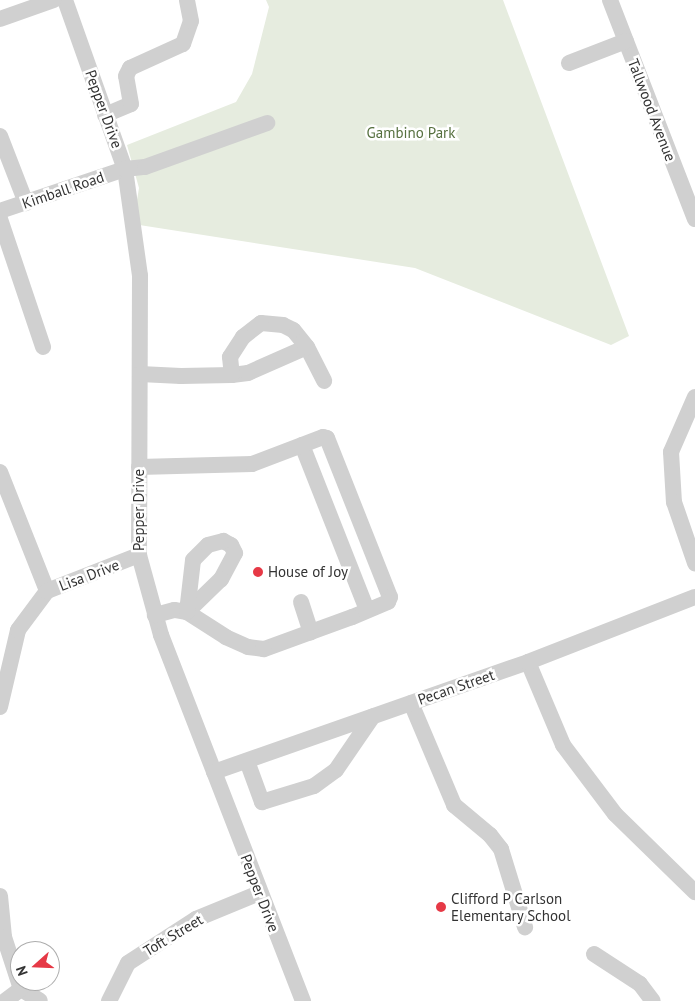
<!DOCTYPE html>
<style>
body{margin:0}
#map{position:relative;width:695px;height:1001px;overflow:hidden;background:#fff;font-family:"PT Sans",sans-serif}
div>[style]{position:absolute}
.green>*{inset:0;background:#e6ecdf}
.minor>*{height:16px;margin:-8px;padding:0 8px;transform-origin:8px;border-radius:8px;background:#d0d0d0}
.dots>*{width:14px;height:14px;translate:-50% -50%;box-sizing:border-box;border:2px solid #fff;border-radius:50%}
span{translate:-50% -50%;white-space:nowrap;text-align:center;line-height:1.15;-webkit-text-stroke:5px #fff;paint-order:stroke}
.street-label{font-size:15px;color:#333}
.park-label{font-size:15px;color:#56703f}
.poi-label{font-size:15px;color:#333}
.left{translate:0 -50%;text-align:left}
.north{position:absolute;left:10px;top:941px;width:50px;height:50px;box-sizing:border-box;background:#fff;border:1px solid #adadad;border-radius:50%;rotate:250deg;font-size:14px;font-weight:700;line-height:20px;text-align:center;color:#333}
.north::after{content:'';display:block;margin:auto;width:18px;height:22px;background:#e63946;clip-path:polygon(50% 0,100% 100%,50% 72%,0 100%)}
</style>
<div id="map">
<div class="green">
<i style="clip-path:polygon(266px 0,503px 0,629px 336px,611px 345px,415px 268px,133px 224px,139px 188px,127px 145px,236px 102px,252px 74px,269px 7px)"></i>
</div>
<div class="minor">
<i style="left:65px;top:0;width:179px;rotate:70.5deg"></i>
<i style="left:125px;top:169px;width:108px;rotate:82deg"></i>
<i style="left:140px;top:276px;width:279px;rotate:90.2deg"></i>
<i style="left:139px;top:555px;width:83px;rotate:74.6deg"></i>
<i style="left:161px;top:635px;width:393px;rotate:68.8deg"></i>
<i style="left:610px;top:0;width:235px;rotate:68.8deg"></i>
<i style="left:0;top:19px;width:57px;rotate:-19.4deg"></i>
<i style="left:569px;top:63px;width:61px;rotate:-21.1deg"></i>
<i style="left:105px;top:115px;width:28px;rotate:-23deg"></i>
<i style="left:131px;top:104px;width:28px;rotate:-100deg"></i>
<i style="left:126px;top:76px;width:9px;rotate:-63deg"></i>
<i style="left:130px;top:68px;width:58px;rotate:-24.4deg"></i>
<i style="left:183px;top:44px;width:24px;rotate:-71deg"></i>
<i style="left:191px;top:21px;width:21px;rotate:-101deg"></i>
<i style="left:0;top:136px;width:72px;rotate:68.8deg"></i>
<i style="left:0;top:211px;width:132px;rotate:-18.6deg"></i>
<i style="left:125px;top:169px;width:20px;rotate:-6deg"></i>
<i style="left:145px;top:167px;width:130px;rotate:-19.8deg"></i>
<i style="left:0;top:219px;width:135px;rotate:71.4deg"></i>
<i style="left:307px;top:347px;width:38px;rotate:63deg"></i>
<i style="left:140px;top:374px;width:41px;rotate:2.8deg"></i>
<i style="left:181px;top:376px;width:51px;rotate:-1.1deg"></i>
<i style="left:232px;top:375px;width:16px;rotate:-7deg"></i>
<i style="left:248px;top:373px;width:64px;rotate:-23.8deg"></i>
<i style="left:307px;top:347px;width:22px;rotate:-129deg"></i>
<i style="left:293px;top:330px;width:11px;rotate:-153deg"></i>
<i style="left:283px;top:325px;width:22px;rotate:-175deg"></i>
<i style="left:261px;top:323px;width:23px;rotate:142deg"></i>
<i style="left:243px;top:337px;width:24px;rotate:123deg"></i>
<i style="left:230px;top:357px;width:18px;rotate:84deg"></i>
<i style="left:695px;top:397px;width:60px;rotate:113.6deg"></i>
<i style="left:671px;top:452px;width:50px;rotate:86.6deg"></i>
<i style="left:674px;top:502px;width:65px;rotate:71deg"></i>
<i style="left:302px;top:445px;width:177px;rotate:68.5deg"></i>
<i style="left:139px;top:467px;width:113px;rotate:-1.5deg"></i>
<i style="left:252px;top:464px;width:76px;rotate:-20.8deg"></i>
<i style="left:323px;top:437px;width:4px;rotate:14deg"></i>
<i style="left:327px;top:438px;width:171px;rotate:68.4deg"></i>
<i style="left:390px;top:597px;width:5px;rotate:112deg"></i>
<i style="left:388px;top:602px;width:39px;rotate:157deg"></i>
<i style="left:352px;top:617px;width:94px;rotate:160deg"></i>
<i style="left:264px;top:649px;width:16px;rotate:-173deg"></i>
<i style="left:248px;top:647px;width:24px;rotate:-156deg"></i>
<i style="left:226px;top:637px;width:46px;rotate:-147.3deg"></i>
<i style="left:187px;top:612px;width:13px;rotate:-171deg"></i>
<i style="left:174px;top:610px;width:20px;rotate:165deg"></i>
<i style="left:0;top:472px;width:128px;rotate:68.4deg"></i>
<i style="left:223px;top:541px;width:9px;rotate:27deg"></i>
<i style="left:231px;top:545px;width:9px;rotate:63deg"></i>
<i style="left:235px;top:553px;width:30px;rotate:118deg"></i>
<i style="left:221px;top:579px;width:47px;rotate:135.9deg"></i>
<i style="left:187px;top:612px;width:52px;rotate:-83.4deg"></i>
<i style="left:193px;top:560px;width:21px;rotate:-45deg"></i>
<i style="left:208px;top:545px;width:16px;rotate:-15deg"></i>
<i style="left:301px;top:602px;width:32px;rotate:72deg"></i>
<i style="left:528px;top:662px;width:90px;rotate:67.1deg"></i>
<i style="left:563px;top:745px;width:86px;rotate:53deg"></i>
<i style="left:615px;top:814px;width:112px;rotate:44.3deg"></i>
<i style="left:411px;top:703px;width:111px;rotate:67.1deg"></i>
<i style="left:454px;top:805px;width:47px;rotate:39.8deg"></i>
<i style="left:490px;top:835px;width:18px;rotate:52deg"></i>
<i style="left:501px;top:849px;width:82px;rotate:72.9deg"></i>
<i style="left:0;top:707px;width:79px;rotate:-76.8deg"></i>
<i style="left:18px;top:630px;width:49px;rotate:-53.4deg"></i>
<i style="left:47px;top:591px;width:99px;rotate:-21.4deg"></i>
<i style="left:247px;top:761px;width:44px;rotate:69.9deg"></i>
<i style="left:262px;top:802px;width:54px;rotate:-17.1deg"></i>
<i style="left:314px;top:786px;width:27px;rotate:-36deg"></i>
<i style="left:336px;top:770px;width:65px;rotate:-55.6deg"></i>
<i style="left:214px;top:772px;width:333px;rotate:-19.3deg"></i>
<i style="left:528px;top:662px;width:179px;rotate:-21.3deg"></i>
<i style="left:0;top:896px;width:41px;rotate:84.4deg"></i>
<i style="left:4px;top:937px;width:55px;rotate:71.9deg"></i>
<i style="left:21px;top:989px;width:22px;rotate:32deg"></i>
<i style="left:594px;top:954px;width:55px;rotate:33.1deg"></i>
<i style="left:640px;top:984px;width:21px;rotate:53deg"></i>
<i style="left:5px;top:1001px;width:20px;rotate:-37deg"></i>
<i style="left:109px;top:1001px;width:42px;rotate:-63.4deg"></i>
<i style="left:128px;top:963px;width:81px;rotate:-32.9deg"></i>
<i style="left:196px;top:919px;width:68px;rotate:-22.4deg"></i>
</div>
<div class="dots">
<i style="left:258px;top:572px;background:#e63946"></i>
<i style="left:441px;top:907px;background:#e63946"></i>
</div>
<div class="street-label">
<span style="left:104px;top:109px;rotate:70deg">Pepper Drive</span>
<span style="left:652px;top:110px;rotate:69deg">Tallwood Avenue</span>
<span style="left:63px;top:190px;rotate:-19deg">Kimball Road</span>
<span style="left:139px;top:510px;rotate:-90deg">Pepper Drive</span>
<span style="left:89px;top:575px;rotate:-21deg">Lisa Drive</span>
<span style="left:456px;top:687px;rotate:-19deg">Pecan Street</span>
<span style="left:260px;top:893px;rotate:69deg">Pepper Drive</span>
<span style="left:173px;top:935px;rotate:-31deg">Toft Street</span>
</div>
<div class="park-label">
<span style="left:411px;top:133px">Gambino Park</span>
</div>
<div class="poi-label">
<span class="left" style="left:268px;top:572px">House of Joy</span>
<span class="left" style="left:451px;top:907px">Clifford P Carlson<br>Elementary School</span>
</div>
<div class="north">N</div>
</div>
